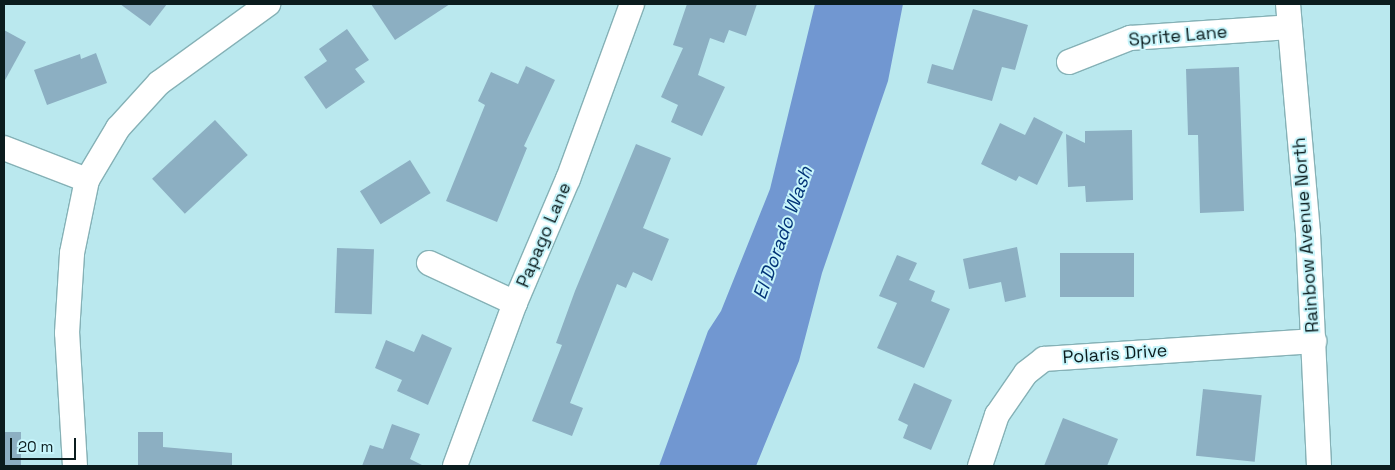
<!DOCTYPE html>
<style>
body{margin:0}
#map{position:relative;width:1395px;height:470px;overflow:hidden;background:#bae8ee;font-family:"Space Grotesk",sans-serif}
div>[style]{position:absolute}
.water>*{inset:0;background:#7197d1}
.building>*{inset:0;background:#8cafc2;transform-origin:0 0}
.roads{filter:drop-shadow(1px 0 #85b1b6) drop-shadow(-1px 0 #85b1b6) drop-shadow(0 1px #85b1b6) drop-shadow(0 -1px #85b1b6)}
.street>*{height:24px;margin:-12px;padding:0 12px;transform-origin:12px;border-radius:12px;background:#fff}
span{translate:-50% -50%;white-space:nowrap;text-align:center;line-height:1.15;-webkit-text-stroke:4px #c7f5fb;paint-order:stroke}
.street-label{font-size:18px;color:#0b1c1e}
.water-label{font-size:19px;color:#023377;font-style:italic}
.frame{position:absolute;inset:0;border:5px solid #0b1c1e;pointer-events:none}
.scale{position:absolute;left:10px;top:438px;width:66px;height:22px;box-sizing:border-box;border:2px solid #0b1c1e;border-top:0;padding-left:6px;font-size:15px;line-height:18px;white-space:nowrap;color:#0b1c1e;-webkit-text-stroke:4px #c7f5fb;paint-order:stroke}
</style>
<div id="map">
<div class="water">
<i style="clip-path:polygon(815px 4px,903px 4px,888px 81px,822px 273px,799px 361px,756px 466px,659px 466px,708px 331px,721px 311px,770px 189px)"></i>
</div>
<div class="building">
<i style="clip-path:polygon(120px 4px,167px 4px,150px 26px)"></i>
<i style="clip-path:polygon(371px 4px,450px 4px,395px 40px)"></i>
<i style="clip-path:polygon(687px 4px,757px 4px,746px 36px,729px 30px,724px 43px,710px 38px,698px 75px,725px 87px,702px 136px,671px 122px,678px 105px,661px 97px,683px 48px,673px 45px)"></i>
<i style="clip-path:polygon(973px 9px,1028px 25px,1015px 70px,1002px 67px,992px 101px,927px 83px,932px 64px,953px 70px)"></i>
<i style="clip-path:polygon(347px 29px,369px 60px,355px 69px,365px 82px,326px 109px,304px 77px,327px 61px,319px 49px)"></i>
<i style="clip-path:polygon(4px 30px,26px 42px,4px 82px)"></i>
<i style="clip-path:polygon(96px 53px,107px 83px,47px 105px,34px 70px,80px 54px,81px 59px)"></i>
<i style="clip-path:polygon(526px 66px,555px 80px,524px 146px,527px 148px,497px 222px,446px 201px,485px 105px,478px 101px,491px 72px,518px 84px)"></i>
<i style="clip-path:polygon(1239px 67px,1244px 211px,1200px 213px,1198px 135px,1188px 135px,1186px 69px)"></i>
<i style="clip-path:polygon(1034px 117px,1063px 132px,1037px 185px,1019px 176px,1016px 181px,981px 164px,1000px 123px,1025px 135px)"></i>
<i style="left:215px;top:120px;width:48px;height:86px;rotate:47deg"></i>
<i style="clip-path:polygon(1132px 130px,1133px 200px,1086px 202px,1085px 186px,1068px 187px,1066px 134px,1085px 143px,1085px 131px)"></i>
<i style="clip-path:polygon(636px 144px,671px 158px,643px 228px,669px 239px,652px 281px,633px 272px,626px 288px,617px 284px,570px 403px,583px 408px,572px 436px,532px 421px,562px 345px,556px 343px,575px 291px)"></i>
<i style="left:410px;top:160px;width:39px;height:59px;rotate:58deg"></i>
<i style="clip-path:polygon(1017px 247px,1026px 297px,1005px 302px,1001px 282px,969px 289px,963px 259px)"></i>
<i style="left:337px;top:248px;width:37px;height:65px;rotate:2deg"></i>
<i style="left:1060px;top:253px;width:74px;height:44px"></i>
<i style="clip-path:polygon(897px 255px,917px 263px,909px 280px,935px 291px,931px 301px,950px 309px,924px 368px,877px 348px,897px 303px,879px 296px)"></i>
<i style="clip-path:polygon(422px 334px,452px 348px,428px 405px,397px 391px,402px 380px,375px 368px,386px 340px,414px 352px)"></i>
<i style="clip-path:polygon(914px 383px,952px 400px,931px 450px,903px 438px,908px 425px,898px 420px)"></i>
<i style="left:1203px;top:389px;width:59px;height:67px;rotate:6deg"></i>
<i style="clip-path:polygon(1063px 418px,1118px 439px,1107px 466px,1044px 466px)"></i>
<i style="clip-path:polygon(392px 424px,420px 434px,410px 459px,424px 466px,362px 466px,370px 445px,383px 449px)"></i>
<i style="left:4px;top:432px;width:17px;height:34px"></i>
<i style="clip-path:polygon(138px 432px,163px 432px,163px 447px,232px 453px,232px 466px,138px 466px)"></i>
</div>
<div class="roads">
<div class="street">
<i style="left:1288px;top:4px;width:230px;rotate:85deg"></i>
<i style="left:1308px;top:233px;width:233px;rotate:87.3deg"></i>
<i style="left:1069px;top:62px;width:66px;rotate:-21.5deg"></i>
<i style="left:1130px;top:38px;width:160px;rotate:-3.9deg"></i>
<i style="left:4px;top:148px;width:89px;rotate:21.1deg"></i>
<i style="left:429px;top:263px;width:95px;rotate:24.9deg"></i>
<i style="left:75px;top:466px;width:133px;rotate:-93.4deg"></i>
<i style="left:67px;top:333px;width:80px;rotate:-86.4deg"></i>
<i style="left:72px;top:253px;width:75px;rotate:-78.4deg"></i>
<i style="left:87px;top:180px;width:61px;rotate:-59.2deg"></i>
<i style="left:118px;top:128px;width:61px;rotate:-47.7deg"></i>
<i style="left:159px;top:83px;width:135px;rotate:-35.9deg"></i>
<i style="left:455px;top:466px;width:174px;rotate:-69.8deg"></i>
<i style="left:515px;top:303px;width:135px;rotate:-66.9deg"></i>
<i style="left:568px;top:179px;width:186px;rotate:-69.9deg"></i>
<i style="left:980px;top:466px;width:54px;rotate:-71.6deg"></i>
<i style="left:997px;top:415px;width:51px;rotate:-55.4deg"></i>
<i style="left:1026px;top:373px;width:23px;rotate:-38deg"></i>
<i style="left:1044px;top:359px;width:271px;rotate:-3.8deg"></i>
</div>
</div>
<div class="street-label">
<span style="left:1178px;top:36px;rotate:-5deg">Sprite Lane</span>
<span style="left:544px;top:235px;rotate:-67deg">Papago Lane</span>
<span style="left:1306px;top:235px;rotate:-94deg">Rainbow Avenue North</span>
<span style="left:1115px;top:354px;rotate:-4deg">Polaris Drive</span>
</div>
<div class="water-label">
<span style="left:783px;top:233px;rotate:-70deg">El Dorado Wash</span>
</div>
<div class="frame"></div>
<div class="scale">20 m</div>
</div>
